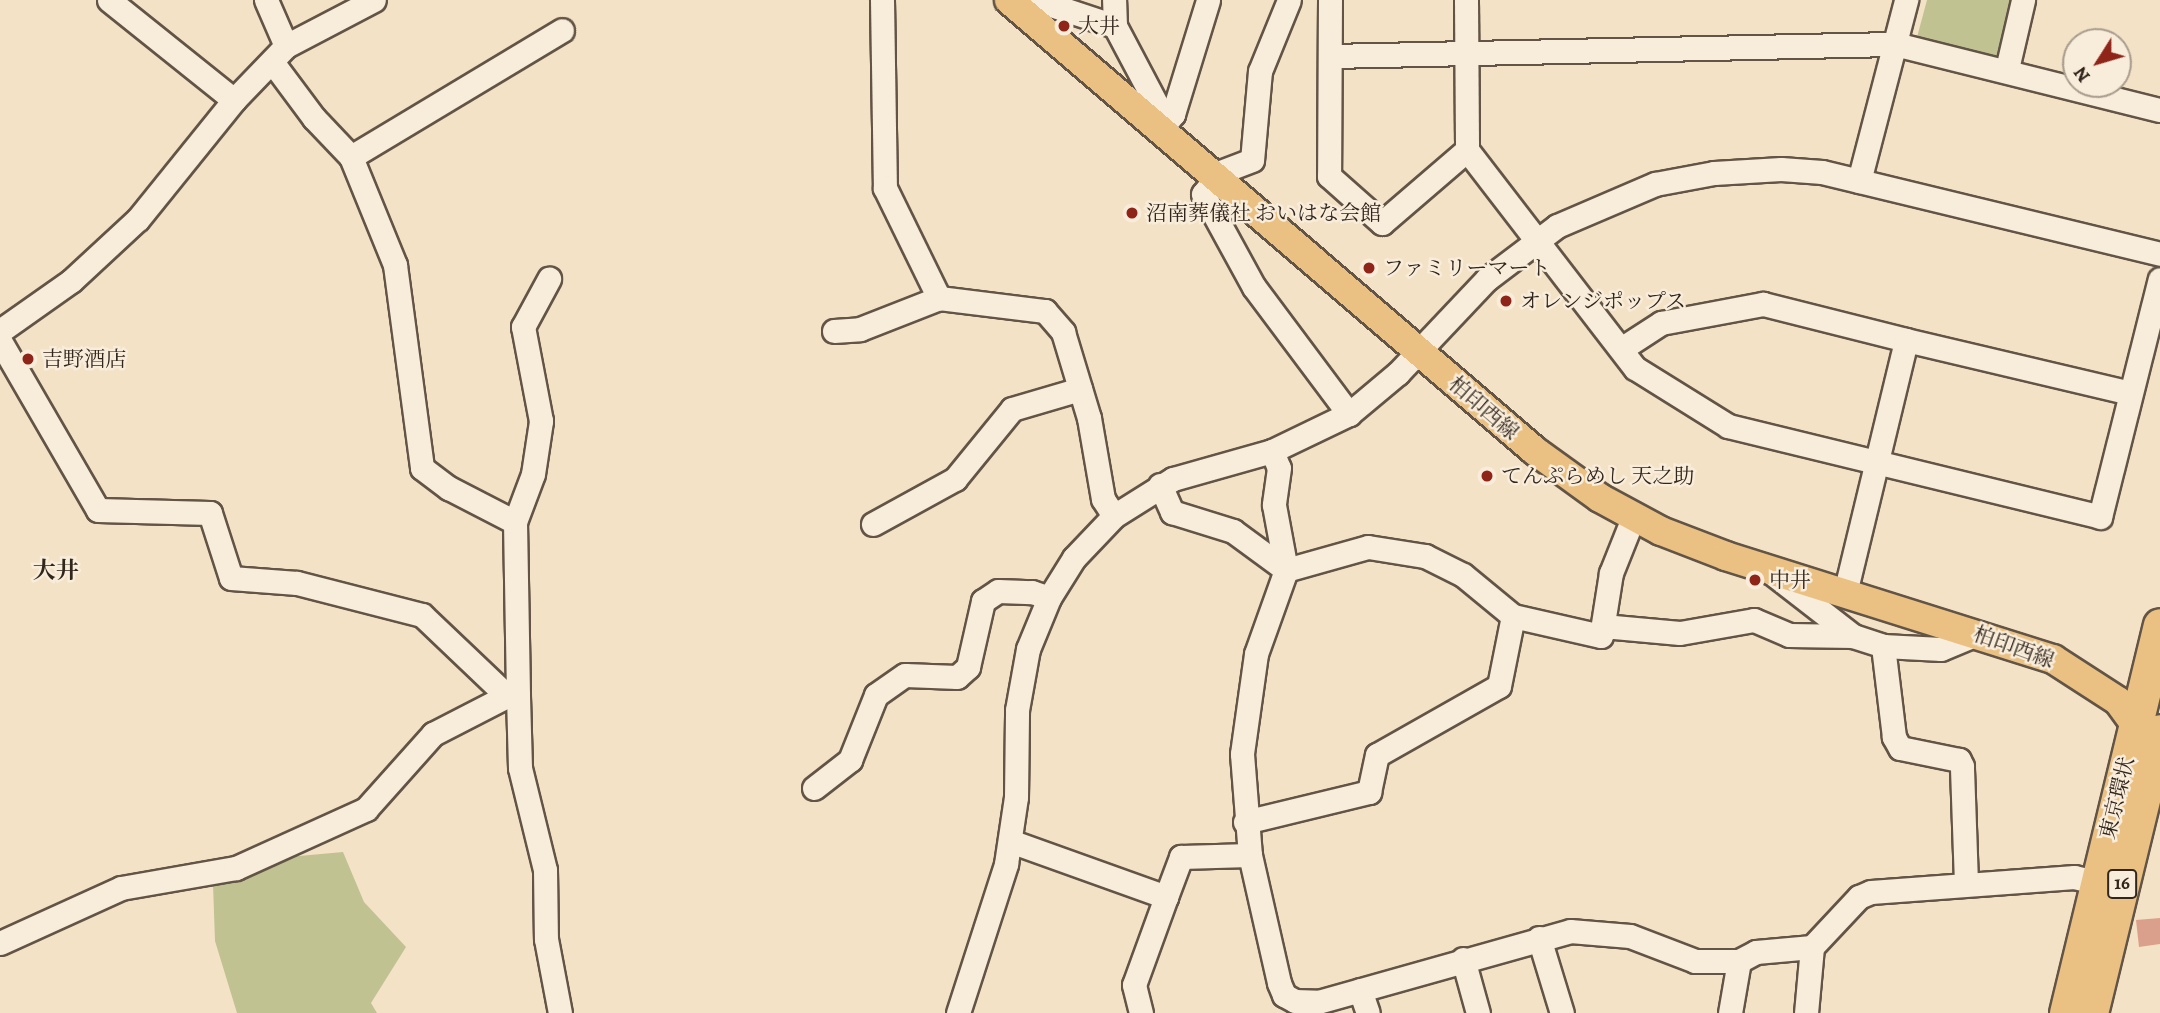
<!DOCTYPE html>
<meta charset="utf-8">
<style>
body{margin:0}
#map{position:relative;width:2160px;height:1013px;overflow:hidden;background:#f4e2c6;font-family:Alegreya,"Noto Serif JP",serif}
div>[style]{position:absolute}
.green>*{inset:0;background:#c0c292}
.building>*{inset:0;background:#dba08c}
.roads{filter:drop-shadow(2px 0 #625446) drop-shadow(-2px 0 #625446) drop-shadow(0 2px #625446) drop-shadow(0 -2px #625446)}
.minor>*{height:23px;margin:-11.5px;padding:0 11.5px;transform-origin:11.5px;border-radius:11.5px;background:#f8ecda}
.major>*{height:28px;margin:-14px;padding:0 14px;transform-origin:14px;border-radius:14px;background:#eac183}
.highway>*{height:33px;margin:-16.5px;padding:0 16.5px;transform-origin:16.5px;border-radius:16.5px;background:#eac183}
.dots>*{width:19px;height:19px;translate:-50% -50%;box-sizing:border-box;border:4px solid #f8ecda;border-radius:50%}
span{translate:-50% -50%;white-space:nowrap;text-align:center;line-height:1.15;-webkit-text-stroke:5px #f8ecda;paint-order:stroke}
.shield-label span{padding:2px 5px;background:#f8ecda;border:2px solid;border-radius:5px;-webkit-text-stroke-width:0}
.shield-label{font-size:19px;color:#31251c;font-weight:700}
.poi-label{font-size:21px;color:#31251c}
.left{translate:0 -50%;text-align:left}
.street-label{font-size:21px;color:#31251c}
.neighbourhood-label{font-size:23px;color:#31251c;font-weight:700}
.north{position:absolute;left:2062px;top:28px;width:70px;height:70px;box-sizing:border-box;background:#f8ecda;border:2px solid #a89c8e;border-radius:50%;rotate:233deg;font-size:19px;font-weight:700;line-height:28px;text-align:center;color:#31251c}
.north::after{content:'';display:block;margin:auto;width:24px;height:32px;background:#8f2418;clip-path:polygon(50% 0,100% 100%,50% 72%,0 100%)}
</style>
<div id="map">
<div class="green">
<i style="clip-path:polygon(1927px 0,2016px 0,2001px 57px,1995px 59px,1916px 41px)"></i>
<i style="clip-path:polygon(343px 852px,364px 902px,406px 947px,371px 1003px,377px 1013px,237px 1013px,215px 941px,213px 884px,288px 857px)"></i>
</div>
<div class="building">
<i style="clip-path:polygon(2160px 918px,2160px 944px,2139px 947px,2136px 920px)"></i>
</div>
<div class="roads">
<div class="minor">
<i style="left:109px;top:0;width:160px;rotate:38.7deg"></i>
<i style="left:266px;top:0;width:50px;rotate:66.5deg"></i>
<i style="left:882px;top:0;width:188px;rotate:89.1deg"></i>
<i style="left:885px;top:188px;width:123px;rotate:63.9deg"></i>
<i style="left:939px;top:298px;width:107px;rotate:7deg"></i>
<i style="left:1045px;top:311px;width:28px;rotate:49deg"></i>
<i style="left:1063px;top:332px;width:90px;rotate:73.2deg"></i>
<i style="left:1089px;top:418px;width:82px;rotate:80.2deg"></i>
<i style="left:1103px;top:499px;width:20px;rotate:57deg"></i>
<i style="left:1026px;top:0;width:12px;rotate:110deg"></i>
<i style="left:1022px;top:11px;width:22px;rotate:-24deg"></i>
<i style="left:1042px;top:2px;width:77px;rotate:18.2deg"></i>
<i style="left:1115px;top:26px;width:26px;rotate:-92deg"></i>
<i style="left:1289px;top:0;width:77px;rotate:112.2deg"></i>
<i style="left:1260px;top:71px;width:89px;rotate:95.1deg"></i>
<i style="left:1252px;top:160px;width:33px;rotate:159deg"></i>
<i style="left:1221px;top:172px;width:28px;rotate:129deg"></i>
<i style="left:1203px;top:194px;width:106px;rotate:61.3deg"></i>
<i style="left:1254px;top:287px;width:159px;rotate:53.2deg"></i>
<i style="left:1330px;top:0;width:176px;rotate:90.3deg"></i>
<i style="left:1329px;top:176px;width:71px;rotate:41.6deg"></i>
<i style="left:1382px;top:223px;width:112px;rotate:-40.7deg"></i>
<i style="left:1467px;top:150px;width:275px;rotate:52.4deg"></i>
<i style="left:1635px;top:368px;width:110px;rotate:31.9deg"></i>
<i style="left:1728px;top:426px;width:383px;rotate:13.7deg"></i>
<i style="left:2100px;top:517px;width:245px;rotate:-75.9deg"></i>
<i style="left:1466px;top:0;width:150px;rotate:89.6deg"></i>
<i style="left:1115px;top:26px;width:94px;rotate:62.1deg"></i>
<i style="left:1159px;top:109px;width:15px;rotate:20deg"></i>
<i style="left:1330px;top:56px;width:565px;rotate:-1.22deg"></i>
<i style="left:1895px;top:44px;width:273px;rotate:14deg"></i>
<i style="left:273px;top:63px;width:69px;rotate:53.3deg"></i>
<i style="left:314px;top:118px;width:54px;rotate:46.5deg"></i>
<i style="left:351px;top:157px;width:117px;rotate:67.8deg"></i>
<i style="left:395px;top:265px;width:205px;rotate:82.4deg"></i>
<i style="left:422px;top:468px;width:34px;rotate:37deg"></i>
<i style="left:449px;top:488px;width:74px;rotate:27.3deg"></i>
<i style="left:515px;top:522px;width:174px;rotate:89deg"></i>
<i style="left:2007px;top:69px;width:71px;rotate:-76.9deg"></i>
<i style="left:1160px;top:130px;width:21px;rotate:-51deg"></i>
<i style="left:1173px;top:114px;width:119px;rotate:-72.9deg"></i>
<i style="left:351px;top:157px;width:246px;rotate:-31deg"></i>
<i style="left:1859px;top:181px;width:187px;rotate:-75.4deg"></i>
<i style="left:0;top:331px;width:87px;rotate:-35.2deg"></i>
<i style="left:71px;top:281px;width:91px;rotate:-42.8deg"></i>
<i style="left:138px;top:219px;width:153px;rotate:-51.1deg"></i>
<i style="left:234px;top:100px;width:75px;rotate:-46.1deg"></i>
<i style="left:286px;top:46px;width:99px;rotate:-27.6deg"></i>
<i style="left:834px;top:331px;width:26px;rotate:-4deg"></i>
<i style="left:860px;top:329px;width:85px;rotate:-21.4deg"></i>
<i style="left:0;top:341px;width:195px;rotate:59.9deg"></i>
<i style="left:98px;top:510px;width:112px;rotate:1.5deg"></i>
<i style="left:210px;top:513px;width:68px;rotate:72.1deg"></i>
<i style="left:231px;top:578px;width:66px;rotate:4.3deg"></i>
<i style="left:297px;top:583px;width:129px;rotate:14.4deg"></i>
<i style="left:422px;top:615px;width:117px;rotate:43.6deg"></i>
<i style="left:507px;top:696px;width:11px"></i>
<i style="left:518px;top:696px;width:72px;rotate:88.4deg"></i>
<i style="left:520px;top:768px;width:105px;rotate:76.2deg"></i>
<i style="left:545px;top:870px;width:69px;rotate:89.2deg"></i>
<i style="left:546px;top:939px;width:75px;rotate:79.3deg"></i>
<i style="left:1621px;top:349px;width:48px;rotate:-33deg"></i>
<i style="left:1661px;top:323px;width:104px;rotate:-10.6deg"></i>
<i style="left:1763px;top:304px;width:147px;rotate:14.1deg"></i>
<i style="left:1272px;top:451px;width:18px;rotate:68deg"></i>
<i style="left:1279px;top:468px;width:37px;rotate:98deg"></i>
<i style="left:1274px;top:505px;width:66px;rotate:79.5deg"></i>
<i style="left:1286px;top:570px;width:89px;rotate:109.7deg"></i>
<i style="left:1256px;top:654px;width:101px;rotate:98deg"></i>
<i style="left:1242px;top:754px;width:101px;rotate:85.5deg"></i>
<i style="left:1250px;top:855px;width:131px;rotate:77.2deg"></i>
<i style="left:1279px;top:983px;width:13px;rotate:67deg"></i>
<i style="left:1284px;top:995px;width:13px;rotate:29deg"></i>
<i style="left:1295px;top:1001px;width:23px;rotate:2deg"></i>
<i style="left:1318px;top:1002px;width:262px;rotate:-15.7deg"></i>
<i style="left:1570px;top:931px;width:60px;rotate:4.8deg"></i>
<i style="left:1630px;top:936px;width:70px;rotate:21deg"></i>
<i style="left:1695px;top:961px;width:44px"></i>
<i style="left:1739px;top:961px;width:19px;rotate:-28deg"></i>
<i style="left:1756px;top:952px;width:56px;rotate:-5.1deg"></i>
<i style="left:1812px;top:947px;width:69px;rotate:-46.8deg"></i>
<i style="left:1859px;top:897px;width:13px;rotate:-23deg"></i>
<i style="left:1871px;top:892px;width:204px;rotate:-4.2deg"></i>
<i style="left:2074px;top:877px;width:23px;rotate:13deg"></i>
<i style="left:1160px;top:485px;width:30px;rotate:66deg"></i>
<i style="left:1172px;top:512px;width:64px;rotate:17.3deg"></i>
<i style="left:1233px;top:531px;width:66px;rotate:36.3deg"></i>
<i style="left:1286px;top:570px;width:85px;rotate:-15.7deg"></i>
<i style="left:1368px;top:547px;width:58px;rotate:9deg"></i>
<i style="left:1425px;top:556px;width:42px;rotate:26.6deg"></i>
<i style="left:1463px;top:575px;width:65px;rotate:39.4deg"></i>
<i style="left:515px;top:522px;width:51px;rotate:-69.4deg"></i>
<i style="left:533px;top:474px;width:54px;rotate:-81.4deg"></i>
<i style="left:541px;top:421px;width:96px;rotate:-100.8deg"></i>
<i style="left:523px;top:327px;width:55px;rotate:-61.6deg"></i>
<i style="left:873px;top:524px;width:94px;rotate:-28.8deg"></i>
<i style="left:955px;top:479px;width:90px;rotate:-50.8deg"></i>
<i style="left:1012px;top:409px;width:71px;rotate:-16.4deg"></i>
<i style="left:1773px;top:574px;width:101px;rotate:37.8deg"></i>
<i style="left:1845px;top:593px;width:260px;rotate:-76.4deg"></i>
<i style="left:1906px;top:340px;width:230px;rotate:13.3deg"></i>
<i style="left:1603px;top:626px;width:77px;rotate:5.2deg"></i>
<i style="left:1680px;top:633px;width:75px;rotate:-10deg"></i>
<i style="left:1754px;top:620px;width:38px;rotate:23deg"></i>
<i style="left:1789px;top:635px;width:64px;rotate:0.9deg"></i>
<i style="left:1853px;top:636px;width:32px;rotate:18deg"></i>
<i style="left:814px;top:788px;width:46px;rotate:-37.9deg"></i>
<i style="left:850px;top:760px;width:70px;rotate:-68.2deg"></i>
<i style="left:876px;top:695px;width:35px;rotate:-35deg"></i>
<i style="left:905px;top:675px;width:52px;rotate:2.2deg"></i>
<i style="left:957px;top:677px;width:15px;rotate:-42deg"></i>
<i style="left:968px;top:667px;width:68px;rotate:-77.2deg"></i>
<i style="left:983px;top:601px;width:18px;rotate:-34deg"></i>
<i style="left:998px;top:591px;width:34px;rotate:2deg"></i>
<i style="left:1032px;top:592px;width:18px;rotate:19deg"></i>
<i style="left:1245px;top:822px;width:128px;rotate:-13.6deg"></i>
<i style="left:1369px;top:792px;width:38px;rotate:-78deg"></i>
<i style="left:1377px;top:755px;width:140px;rotate:-29.5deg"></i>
<i style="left:1499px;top:686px;width:71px;rotate:-78.7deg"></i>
<i style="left:1513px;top:616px;width:90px;rotate:12.8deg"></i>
<i style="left:1601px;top:636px;width:64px;rotate:-81deg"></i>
<i style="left:1611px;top:573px;width:59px;rotate:-68.2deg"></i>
<i style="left:1010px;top:841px;width:166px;rotate:19.7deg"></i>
<i style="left:1166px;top:897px;width:43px;rotate:-69.4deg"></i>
<i style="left:1181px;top:857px;width:69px;rotate:-1.7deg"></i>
<i style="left:1966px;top:883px;width:117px;rotate:-92deg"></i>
<i style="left:1962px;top:766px;width:7px;rotate:-117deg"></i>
<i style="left:1959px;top:760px;width:60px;rotate:-168.5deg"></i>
<i style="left:1900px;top:748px;width:13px;rotate:-119deg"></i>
<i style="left:1894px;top:737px;width:92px;rotate:-96.9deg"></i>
<i style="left:1883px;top:646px;width:58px;rotate:3deg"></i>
<i style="left:1941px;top:649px;width:41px;rotate:-22.8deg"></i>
<i style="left:1539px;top:938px;width:78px;rotate:73deg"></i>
<i style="left:0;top:943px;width:133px;rotate:-24.4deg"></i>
<i style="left:121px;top:888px;width:117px;rotate:-9.9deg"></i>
<i style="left:236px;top:868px;width:143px;rotate:-24.4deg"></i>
<i style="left:366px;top:809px;width:101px;rotate:-48.2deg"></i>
<i style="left:433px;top:734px;width:83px;rotate:-27.2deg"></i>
<i style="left:1463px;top:959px;width:56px;rotate:74.5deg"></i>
<i style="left:1360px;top:990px;width:24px;rotate:71deg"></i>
<i style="left:958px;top:1013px;width:157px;rotate:-72.1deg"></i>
<i style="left:1006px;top:864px;width:68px;rotate:-81.5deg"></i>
<i style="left:1016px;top:797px;width:87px;rotate:-89.3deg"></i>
<i style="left:1017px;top:710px;width:62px;rotate:-79.8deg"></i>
<i style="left:1028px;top:649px;width:55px;rotate:-67.6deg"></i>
<i style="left:1049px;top:598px;width:47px;rotate:-58deg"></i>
<i style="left:1074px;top:558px;width:58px;rotate:-46.4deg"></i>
<i style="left:1114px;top:516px;width:70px;rotate:-32.1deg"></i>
<i style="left:1173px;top:479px;width:103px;rotate:-15.8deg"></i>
<i style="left:1272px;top:451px;width:85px;rotate:-25.7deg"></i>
<i style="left:1349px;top:414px;width:64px;rotate:-39.9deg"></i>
<i style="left:1398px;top:373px;width:129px;rotate:-46.6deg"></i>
<i style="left:1487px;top:279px;width:88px;rotate:-37.1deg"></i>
<i style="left:1557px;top:226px;width:107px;rotate:-23.2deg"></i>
<i style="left:1655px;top:184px;width:60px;rotate:-10.6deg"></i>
<i style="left:1714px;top:173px;width:67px;rotate:-3.4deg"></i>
<i style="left:1781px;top:169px;width:41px;rotate:4.2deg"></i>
<i style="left:1822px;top:172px;width:348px;rotate:13.6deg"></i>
<i style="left:1141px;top:1013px;width:29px;rotate:-104deg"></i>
<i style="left:1134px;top:985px;width:94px;rotate:-70deg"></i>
<i style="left:1730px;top:1013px;width:53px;rotate:-80.2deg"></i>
<i style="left:1806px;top:1013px;width:66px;rotate:-84.8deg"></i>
</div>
<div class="major">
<i style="left:1009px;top:0;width:693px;rotate:40.61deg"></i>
<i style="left:1535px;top:451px;width:80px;rotate:35.9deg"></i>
<i style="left:1600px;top:498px;width:69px;rotate:28.4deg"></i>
<i style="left:1661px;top:531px;width:70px;rotate:21deg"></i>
<i style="left:1726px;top:556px;width:343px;rotate:17.5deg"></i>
<i style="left:2053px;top:659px;width:77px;rotate:32.9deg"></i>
<i style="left:2118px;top:701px;width:46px;rotate:53.9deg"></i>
</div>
<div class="highway">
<i style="left:2066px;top:1013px;width:399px;rotate:-76.4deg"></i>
<i style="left:2091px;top:1013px;width:290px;rotate:-76.3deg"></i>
</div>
</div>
<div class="dots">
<i style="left:1064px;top:26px;background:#8f2418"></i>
<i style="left:1132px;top:213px;background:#8f2418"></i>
<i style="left:1369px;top:268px;background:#8f2418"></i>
<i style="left:1506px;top:301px;background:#8f2418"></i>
<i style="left:28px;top:359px;background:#8f2418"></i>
<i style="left:1487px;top:476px;background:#8f2418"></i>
<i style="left:1755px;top:580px;background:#8f2418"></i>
</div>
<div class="shield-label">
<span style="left:2122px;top:884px">16</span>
</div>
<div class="poi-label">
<span class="left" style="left:1078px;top:26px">大井</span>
<span class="left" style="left:1146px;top:213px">沼南葬儀社 おいはな会館</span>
<span class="left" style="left:1383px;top:268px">ファミリーマート</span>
<span class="left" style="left:1520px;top:301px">オレンジポップス</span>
<span class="left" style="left:42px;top:359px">吉野酒店</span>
<span class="left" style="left:1501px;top:476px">てんぷらめし 天之助</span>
<span class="left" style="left:1769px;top:580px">中井</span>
</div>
<div class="street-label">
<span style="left:1484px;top:408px;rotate:41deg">柏印西線</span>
<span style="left:2014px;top:647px;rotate:20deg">柏印西線</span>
<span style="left:2117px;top:798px;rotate:-76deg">東京環状</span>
</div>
<div class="neighbourhood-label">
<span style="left:56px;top:571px">大井</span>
</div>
<div class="north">N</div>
</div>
